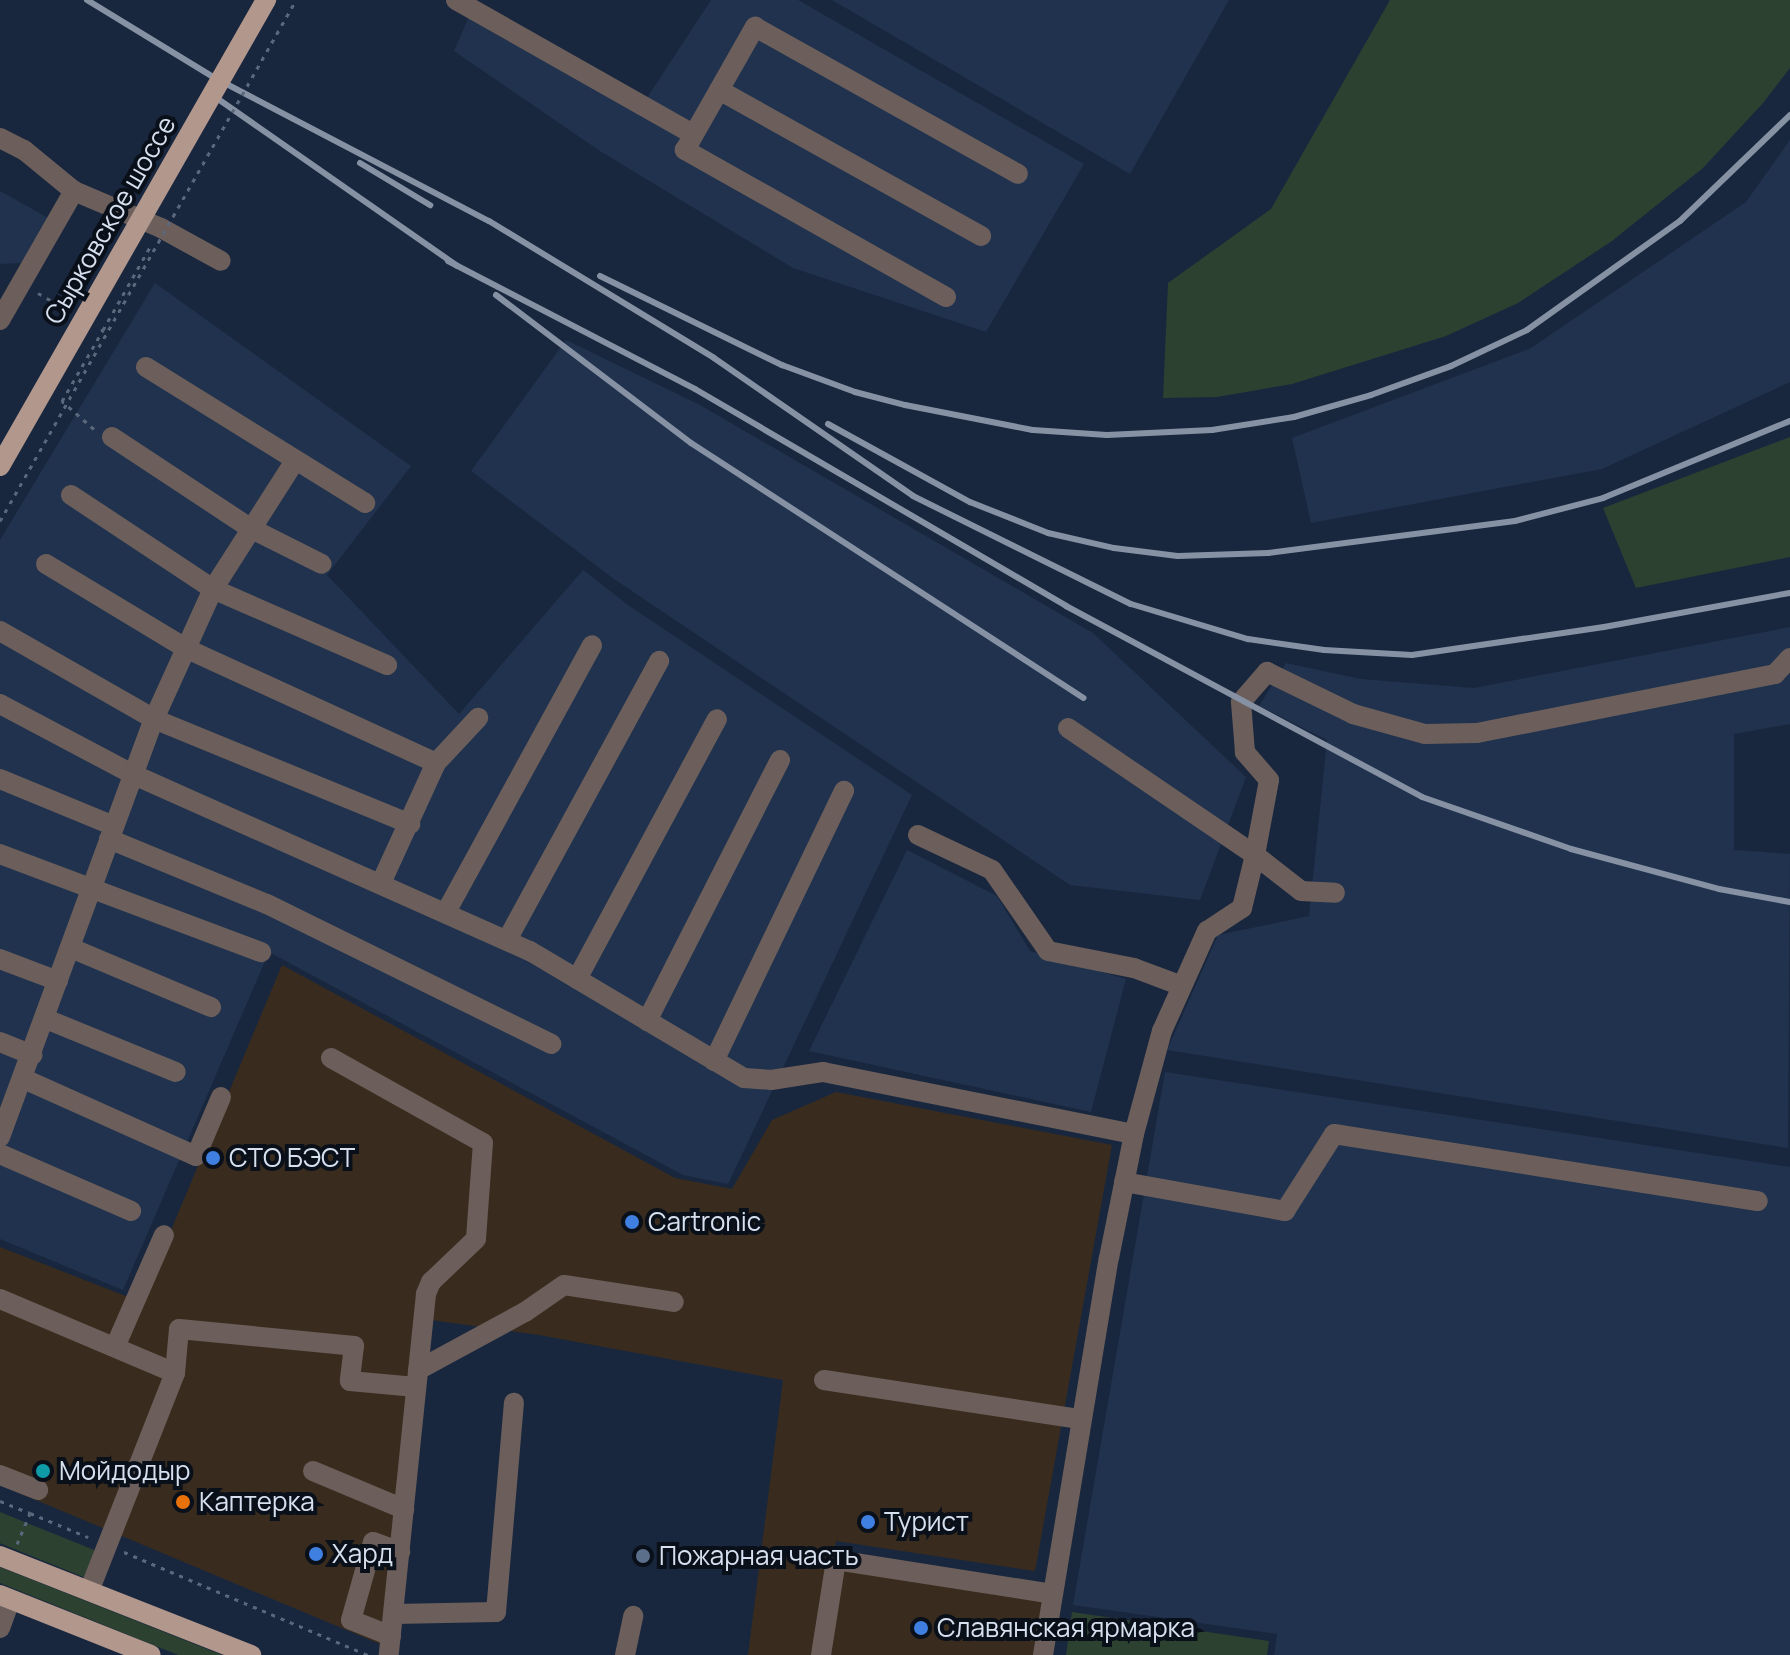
<!DOCTYPE html>
<meta charset="utf-8">
<style>
body{margin:0}
#map{position:relative;width:1790px;height:1655px;overflow:hidden;background:#19273e;font-family:Manrope,sans-serif}
div>[style]{position:absolute}
.commercial>*{inset:0;background:#392c1e}
.built>*{inset:0;background:#20324d}
.green>*{inset:0;background:#2c4130;transform-origin:0 0}
.path>*{height:3px;margin-top:-1.5px;transform-origin:0;background:repeating-linear-gradient(90deg,#5b677b 0 4px,transparent 0 10px)}
.minor>*{height:20px;margin:-10px;padding:0 10px;transform-origin:10px;border-radius:10px;background:#6c5f5b}
.major>*{height:20px;margin:-10px;padding:0 10px;transform-origin:10px;border-radius:10px;background:#b2978d}
.rail>*{height:6px;margin:-3px;padding:0 3px;transform-origin:3px;border-radius:3px;background:#8692a4}
.path-bridge>*{height:3px;margin-top:-1.5px;transform-origin:0;background:repeating-linear-gradient(90deg,#5b677b 0 4px,transparent 0 10px)}
.major-bridge>*{height:20px;margin:-10px;padding:0 10px;transform-origin:10px;border-radius:10px;background:#b2978d}
.dots>*{width:22px;height:22px;translate:-50% -50%;box-sizing:border-box;border:4px solid #0a101a;border-radius:50%}
span{translate:-50% -50%;white-space:nowrap;text-align:center;line-height:1.15;-webkit-text-stroke:8px #0a101a;paint-order:stroke}
.street-label{font-size:26px;color:#d6e0ef}
.poi-label{font-size:26px;color:#d6e0ef}
.left{translate:0 -50%;text-align:left}
</style>
<div id="map">
<div class="commercial">
<i style="clip-path:polygon(282px 965px,675px 1178px,732px 1189px,772px 1120px,836px 1092px,1112px 1145px,1035px 1571px,836px 1541px,817px 1655px,748px 1655px,783px 1380px,539px 1335px,417px 1318px,387px 1647px,0 1485px,0 1247px,141px 1302px)"></i>
<i style="clip-path:polygon(842px 1568px,1046px 1600px,1038px 1655px,829px 1655px)"></i>
</div>
<div class="built">
<i style="clip-path:polygon(711px 0,798px 0,1084px 164px,986px 332px,793px 268px,600px 151px,454px 51px,470px 14px,639px 110px)"></i>
<i style="clip-path:polygon(832px 0,1229px 0,1130px 174px)"></i>
<i style="clip-path:polygon(1790px 140px,1790px 382px,1602px 469px,1311px 523px,1292px 438px,1531px 348px,1746px 202px)"></i>
<i style="clip-path:polygon(0 191px,59px 224px,39px 262px,0 264px)"></i>
<i style="clip-path:polygon(155px 283px,411px 466px,327px 575px,459px 714px,583px 570px,628px 605px,912px 795px,728px 1184px,683px 1175px,269px 952px,123px 1290px,0 1239px,0 540px)"></i>
<i style="clip-path:polygon(566px 340px,700px 405px,1093px 633px,1246px 777px,1200px 900px,1070px 885px,614px 579px,471px 471px)"></i>
<i style="clip-path:polygon(1790px 627px,1790px 724px,1734px 734px,1734px 850px,1790px 854px,1788px 1148px,1167px 1050px,1218px 935px,1309px 916px,1327px 740px,1259px 706px,1286px 663px,1361px 679px,1474px 688px)"></i>
<i style="clip-path:polygon(907px 850px,997px 896px,1030px 951px,1126px 979px,1091px 1112px,809px 1051px)"></i>
<i style="clip-path:polygon(1165px 1072px,1790px 1167px,1790px 1655px,1274px 1655px,1277px 1634px,1073px 1605px)"></i>
</div>
<div class="green">
<i style="clip-path:polygon(1390px 0,1790px 0,1790px 68px,1763px 103px,1703px 168px,1612px 241px,1518px 303px,1446px 336px,1292px 384px,1217px 397px,1163px 398px,1168px 283px,1271px 209px)"></i>
<i style="clip-path:polygon(1790px 437px,1790px 557px,1636px 588px,1603px 508px)"></i>
<i style="left:0;top:1512px;width:107px;height:29px;rotate:22deg"></i>
<i style="clip-path:polygon(0 1567px,20px 1575px,222px 1655px,178px 1655px,0 1583px)"></i>
<i style="clip-path:polygon(1072px 1612px,1269px 1641px,1267px 1655px,1066px 1655px)"></i>
</div>
<div class="path">
<i style="left:38px;top:293px;width:32px;rotate:30deg"></i>
<i style="left:101px;top:329px;width:2px;rotate:27deg"></i>
<i style="left:103px;top:330px;width:98px;rotate:-60.5deg"></i>
<i style="left:94px;top:429px;width:43px;rotate:-138.8deg"></i>
<i style="left:62px;top:401px;width:82px;rotate:-60deg"></i>
<i style="left:0;top:1501px;width:32px;rotate:22deg"></i>
<i style="left:17px;top:1544px;width:34px;rotate:-67deg"></i>
<i style="left:30px;top:1513px;width:63px;rotate:22.5deg"></i>
<i style="left:124px;top:1552px;width:265px;rotate:22.9deg"></i>
</div>
<div class="minor">
<i style="left:456px;top:0;width:272px;rotate:29.5deg"></i>
<i style="left:719px;top:90px;width:300px;rotate:29.1deg"></i>
<i style="left:0;top:138px;width:27px;rotate:27deg"></i>
<i style="left:24px;top:150px;width:65px;rotate:39.4deg"></i>
<i style="left:74px;top:191px;width:95px;rotate:23deg"></i>
<i style="left:161px;top:228px;width:68px;rotate:28.8deg"></i>
<i style="left:946px;top:297px;width:300px;rotate:-150.6deg"></i>
<i style="left:685px;top:150px;width:142px;rotate:-60.4deg"></i>
<i style="left:755px;top:27px;width:301px;rotate:29.2deg"></i>
<i style="left:0;top:320px;width:149px;rotate:-60.2deg"></i>
<i style="left:146px;top:367px;width:258px;rotate:31.8deg"></i>
<i style="left:112px;top:437px;width:165px;rotate:33.4deg"></i>
<i style="left:250px;top:528px;width:80px;rotate:26.6deg"></i>
<i style="left:71px;top:495px;width:170px;rotate:33.5deg"></i>
<i style="left:213px;top:589px;width:190px;rotate:23.6deg"></i>
<i style="left:46px;top:564px;width:162px;rotate:31.1deg"></i>
<i style="left:185px;top:648px;width:276px;rotate:24.6deg"></i>
<i style="left:0;top:631px;width:177px;rotate:29.7deg"></i>
<i style="left:154px;top:719px;width:277px;rotate:22.3deg"></i>
<i style="left:0;top:704px;width:149px;rotate:27.9deg"></i>
<i style="left:132px;top:774px;width:436px;rotate:24deg"></i>
<i style="left:530px;top:951px;width:249px;rotate:30.7deg"></i>
<i style="left:744px;top:1078px;width:27px;rotate:4deg"></i>
<i style="left:771px;top:1080px;width:53px;rotate:-8.7deg"></i>
<i style="left:823px;top:1072px;width:317px;rotate:11.3deg"></i>
<i style="left:1068px;top:728px;width:226px;rotate:34.2deg"></i>
<i style="left:1255px;top:855px;width:58px;rotate:38deg"></i>
<i style="left:1301px;top:891px;width:34px;rotate:3deg"></i>
<i style="left:0;top:779px;width:123px;rotate:22.4deg"></i>
<i style="left:918px;top:835px;width:82px;rotate:25.3deg"></i>
<i style="left:992px;top:870px;width:98px;rotate:55.3deg"></i>
<i style="left:1048px;top:951px;width:88px;rotate:11.2deg"></i>
<i style="left:1134px;top:968px;width:51px;rotate:20.6deg"></i>
<i style="left:109px;top:839px;width:171px;rotate:22.4deg"></i>
<i style="left:267px;top:904px;width:317px;rotate:26.2deg"></i>
<i style="left:0;top:854px;width:279px;rotate:20.6deg"></i>
<i style="left:381px;top:883px;width:132px;rotate:-65.4deg"></i>
<i style="left:436px;top:763px;width:62px;rotate:-47deg"></i>
<i style="left:446px;top:912px;width:304px;rotate:-61.3deg"></i>
<i style="left:507px;top:940px;width:318px;rotate:-61.4deg"></i>
<i style="left:71px;top:948px;width:152px;rotate:22.9deg"></i>
<i style="left:0;top:959px;width:62px;rotate:20.8deg"></i>
<i style="left:577px;top:979px;width:295px;rotate:-61.7deg"></i>
<i style="left:46px;top:1019px;width:140px;rotate:22.2deg"></i>
<i style="left:647px;top:1021px;width:293px;rotate:-63deg"></i>
<i style="left:0;top:1042px;width:35px;rotate:22deg"></i>
<i style="left:331px;top:1058px;width:174px;rotate:29.2deg"></i>
<i style="left:483px;top:1143px;width:96px;rotate:94.2deg"></i>
<i style="left:476px;top:1239px;width:62px;rotate:136.3deg"></i>
<i style="left:431px;top:1282px;width:13px;rotate:113deg"></i>
<i style="left:426px;top:1294px;width:363px;rotate:95.9deg"></i>
<i style="left:714px;top:1061px;width:300px;rotate:-64.3deg"></i>
<i style="left:24px;top:1079px;width:188px;rotate:24.1deg"></i>
<i style="left:196px;top:1156px;width:64px;rotate:-67deg"></i>
<i style="left:0;top:1137px;width:445px;rotate:-69.8deg"></i>
<i style="left:154px;top:719px;width:143px;rotate:-65.6deg"></i>
<i style="left:213px;top:589px;width:152px;rotate:-57.4deg"></i>
<i style="left:0;top:1154px;width:143px;rotate:23.5deg"></i>
<i style="left:1124px;top:1182px;width:164px;rotate:10.2deg"></i>
<i style="left:1285px;top:1211px;width:91px;rotate:-57.5deg"></i>
<i style="left:1334px;top:1134px;width:429px;rotate:9deg"></i>
<i style="left:0;top:1299px;width:190px;rotate:22.9deg"></i>
<i style="left:175px;top:1373px;width:234px;rotate:111.5deg"></i>
<i style="left:115px;top:1347px;width:122px;rotate:-66.4deg"></i>
<i style="left:418px;top:1370px;width:122px;rotate:-28.5deg"></i>
<i style="left:525px;top:1312px;width:47px;rotate:-34.7deg"></i>
<i style="left:564px;top:1285px;width:111px;rotate:8.8deg"></i>
<i style="left:175px;top:1373px;width:44px;rotate:-84.8deg"></i>
<i style="left:179px;top:1329px;width:176px;rotate:5.5deg"></i>
<i style="left:354px;top:1346px;width:35px;rotate:97deg"></i>
<i style="left:350px;top:1381px;width:66px;rotate:5.2deg"></i>
<i style="left:824px;top:1380px;width:259px;rotate:8.7deg"></i>
<i style="left:313px;top:1471px;width:99px;rotate:22.7deg"></i>
<i style="left:0;top:1475px;width:41px;rotate:21.5deg"></i>
<i style="left:394px;top:1614px;width:102px;rotate:-1.1deg"></i>
<i style="left:496px;top:1612px;width:210px;rotate:-85.1deg"></i>
<i style="left:0;top:1628px;width:30px;rotate:-70deg"></i>
<i style="left:391px;top:1636px;width:43px;rotate:-158.2deg"></i>
<i style="left:351px;top:1620px;width:81px;rotate:-74.2deg"></i>
<i style="left:373px;top:1542px;width:29px;rotate:20deg"></i>
<i style="left:625px;top:1655px;width:40px;rotate:-78deg"></i>
<i style="left:821px;top:1655px;width:96px;rotate:-81deg"></i>
<i style="left:836px;top:1560px;width:219px;rotate:8.9deg"></i>
<i style="left:1043px;top:1655px;width:402px;rotate:-80.6deg"></i>
<i style="left:1109px;top:1258px;width:126px;rotate:-78.6deg"></i>
<i style="left:1134px;top:1134px;width:107px;rotate:-74.8deg"></i>
<i style="left:1162px;top:1031px;width:110px;rotate:-65.8deg"></i>
<i style="left:1207px;top:931px;width:42px;rotate:-33.3deg"></i>
<i style="left:1242px;top:908px;width:55px;rotate:-76.2deg"></i>
<i style="left:1255px;top:855px;width:76px;rotate:-79.4deg"></i>
<i style="left:1269px;top:780px;width:37px;rotate:-131deg"></i>
<i style="left:1245px;top:752px;width:50px;rotate:-94.6deg"></i>
<i style="left:1241px;top:702px;width:40px;rotate:-49deg"></i>
<i style="left:1267px;top:672px;width:96px;rotate:26deg"></i>
<i style="left:1353px;top:714px;width:75px;rotate:15.5deg"></i>
<i style="left:1425px;top:734px;width:52px;rotate:-1.1deg"></i>
<i style="left:1477px;top:733px;width:304px;rotate:-11.2deg"></i>
<i style="left:1775px;top:674px;width:22px;rotate:-47deg"></i>
</div>
<div class="major">
<i style="left:0;top:1556px;width:270px;rotate:21.5deg"></i>
<i style="left:0;top:1595px;width:162px;rotate:21.7deg"></i>
</div>
<div class="rail">
<i style="left:87px;top:0;width:150px;rotate:31.4deg"></i>
<i style="left:215px;top:78px;width:309px;rotate:27.6deg"></i>
<i style="left:489px;top:221px;width:263px;rotate:31.3deg"></i>
<i style="left:714px;top:358px;width:242px;rotate:34.7deg"></i>
<i style="left:913px;top:496px;width:243px;rotate:26.4deg"></i>
<i style="left:1131px;top:604px;width:122px;rotate:16.7deg"></i>
<i style="left:1248px;top:639px;width:77px;rotate:8.2deg"></i>
<i style="left:1324px;top:650px;width:88px;rotate:3.3deg"></i>
<i style="left:1412px;top:655px;width:194px;rotate:-8.3deg"></i>
<i style="left:1604px;top:627px;width:189px;rotate:-10.4deg"></i>
<i style="left:208px;top:92px;width:304px;rotate:34.9deg"></i>
<i style="left:360px;top:163px;width:82px;rotate:31deg"></i>
<i style="left:448px;top:261px;width:278px;rotate:27.4deg"></i>
<i style="left:695px;top:389px;width:430px;rotate:30.3deg"></i>
<i style="left:1066px;top:606px;width:404px;rotate:28.2deg"></i>
<i style="left:1422px;top:797px;width:158px;rotate:19.2deg"></i>
<i style="left:1571px;top:849px;width:153px;rotate:15.1deg"></i>
<i style="left:1719px;top:889px;width:72px;rotate:10.4deg"></i>
<i style="left:600px;top:276px;width:203px;rotate:26.1deg"></i>
<i style="left:782px;top:365px;width:78px;rotate:20.3deg"></i>
<i style="left:855px;top:392px;width:52px;rotate:14.6deg"></i>
<i style="left:905px;top:405px;width:130px;rotate:11.1deg"></i>
<i style="left:1033px;top:430px;width:74px;rotate:3.9deg"></i>
<i style="left:1107px;top:435px;width:105px;rotate:-2.7deg"></i>
<i style="left:1212px;top:430px;width:83px;rotate:-9deg"></i>
<i style="left:1294px;top:417px;width:80px;rotate:-15.9deg"></i>
<i style="left:1371px;top:395px;width:85px;rotate:-19.9deg"></i>
<i style="left:1451px;top:366px;width:84px;rotate:-25.3deg"></i>
<i style="left:1527px;top:330px;width:188px;rotate:-35.5deg"></i>
<i style="left:1680px;top:221px;width:153px;rotate:-43.9deg"></i>
<i style="left:496px;top:295px;width:245px;rotate:37.2deg"></i>
<i style="left:691px;top:443px;width:468px;rotate:33deg"></i>
<i style="left:828px;top:424px;width:162px;rotate:28.8deg"></i>
<i style="left:970px;top:502px;width:84px;rotate:21.7deg"></i>
<i style="left:1048px;top:533px;width:68px;rotate:12.8deg"></i>
<i style="left:1114px;top:548px;width:64px;rotate:7.1deg"></i>
<i style="left:1178px;top:556px;width:90px;rotate:-1.9deg"></i>
<i style="left:1268px;top:553px;width:249px;rotate:-7.4deg"></i>
<i style="left:1515px;top:521px;width:91px;rotate:-14.6deg"></i>
<i style="left:1603px;top:498px;width:202px;rotate:-22.4deg"></i>
</div>
<div class="path-bridge">
<i style="left:0;top:521px;width:599px;rotate:-60.4deg"></i>
</div>
<div class="major-bridge">
<i style="left:0;top:466px;width:537px;rotate:-60.28deg"></i>
</div>
<div class="dots">
<i style="left:213px;top:1158px;background:#3f7fe0"></i>
<i style="left:632px;top:1222px;background:#3f7fe0"></i>
<i style="left:43px;top:1471px;background:#0f9aa8"></i>
<i style="left:183px;top:1502px;background:#e8710a"></i>
<i style="left:868px;top:1522px;background:#3f7fe0"></i>
<i style="left:316px;top:1554px;background:#3f7fe0"></i>
<i style="left:643px;top:1556px;background:#5c6f8a"></i>
<i style="left:921px;top:1628px;background:#3f7fe0"></i>
</div>
<div class="street-label">
<span style="left:110px;top:220px;rotate:-60deg">Сырковское шоссе</span>
</div>
<div class="poi-label">
<span class="left" style="left:229px;top:1158px">СТО БЭСТ</span>
<span class="left" style="left:648px;top:1222px">Cartronic</span>
<span class="left" style="left:59px;top:1471px">Мойдодыр</span>
<span class="left" style="left:199px;top:1502px">Каптерка</span>
<span class="left" style="left:884px;top:1522px">Турист</span>
<span class="left" style="left:332px;top:1554px">Хард</span>
<span class="left" style="left:659px;top:1556px">Пожарная часть</span>
<span class="left" style="left:937px;top:1628px">Славянская ярмарка</span>
</div>
</div>
